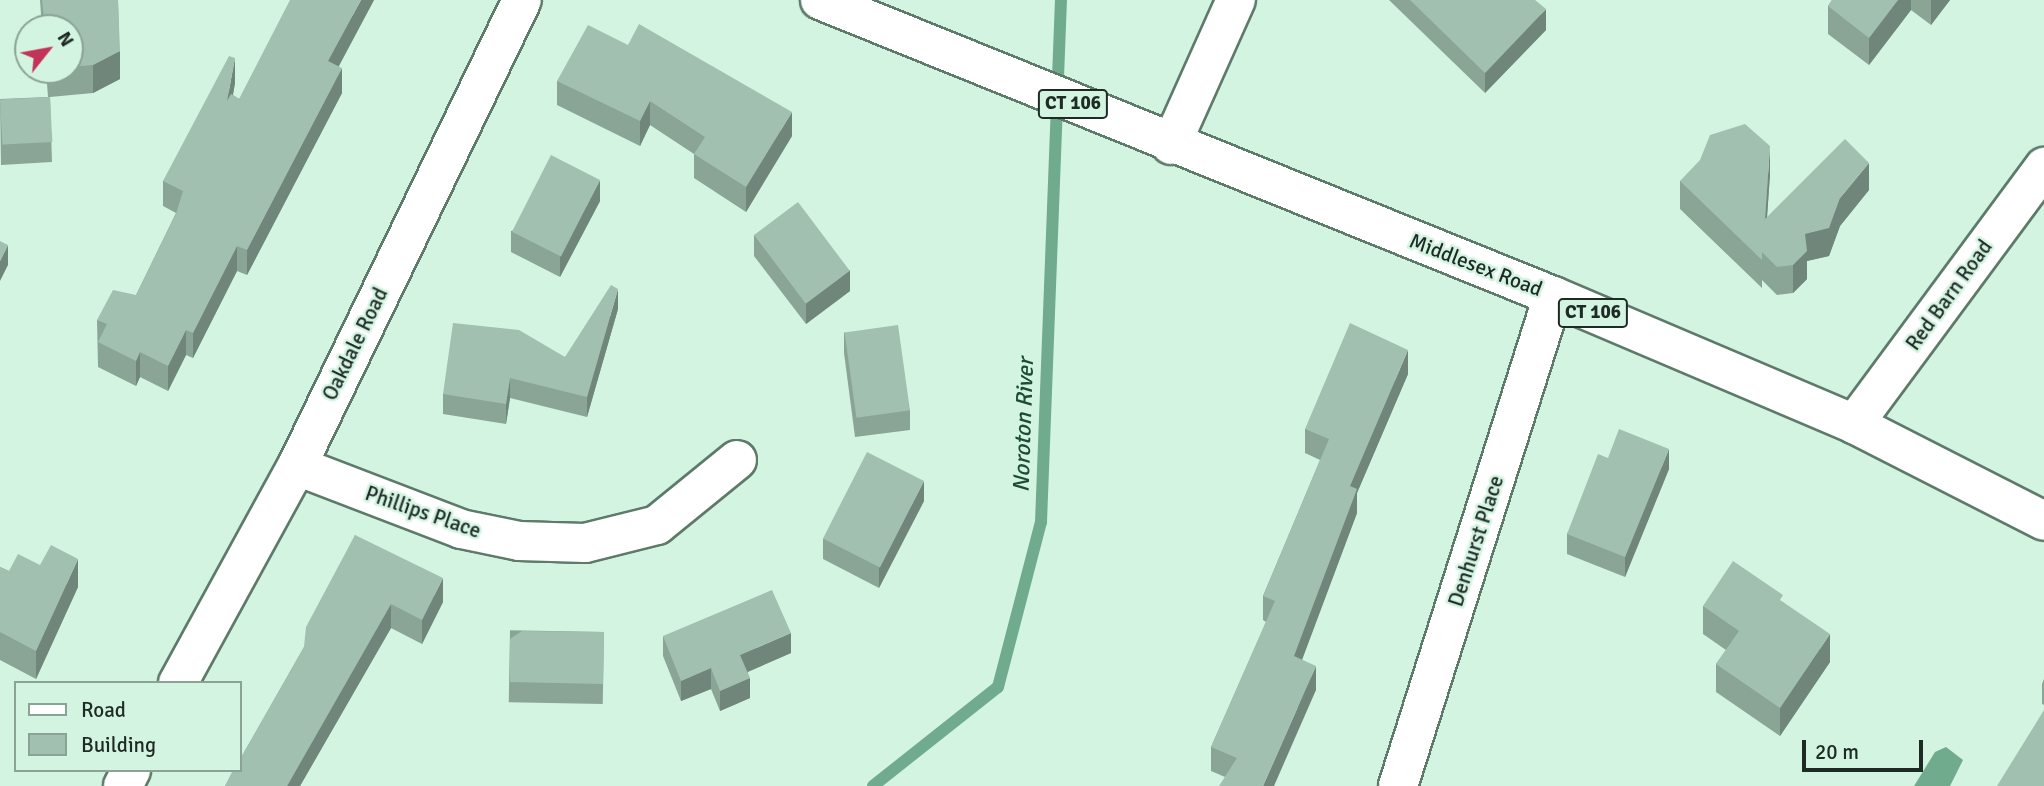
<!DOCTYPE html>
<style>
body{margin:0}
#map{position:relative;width:2044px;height:786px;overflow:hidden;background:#d4f4e2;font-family:Signika,sans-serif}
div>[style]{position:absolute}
.water>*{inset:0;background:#70ab8d}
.stream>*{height:12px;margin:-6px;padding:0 6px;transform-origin:6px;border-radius:6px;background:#70ab8d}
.roads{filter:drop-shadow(2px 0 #5d7a6a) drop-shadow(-2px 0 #5d7a6a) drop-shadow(0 2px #5d7a6a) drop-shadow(0 -2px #5d7a6a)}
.minor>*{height:38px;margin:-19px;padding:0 19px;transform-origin:19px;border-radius:19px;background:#fff}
.major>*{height:38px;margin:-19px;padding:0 19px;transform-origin:19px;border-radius:19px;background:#fff}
.wall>*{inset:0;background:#8aa596;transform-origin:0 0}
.shaded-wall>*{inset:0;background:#71867a}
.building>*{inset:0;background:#a1c0af;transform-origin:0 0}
span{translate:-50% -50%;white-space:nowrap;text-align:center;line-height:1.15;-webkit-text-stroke:5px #d4f4e2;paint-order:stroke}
.shield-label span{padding:2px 5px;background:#d4f4e2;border:2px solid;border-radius:5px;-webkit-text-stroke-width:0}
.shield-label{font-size:19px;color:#1e2a24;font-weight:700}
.street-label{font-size:21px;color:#1e2a24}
.water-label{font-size:23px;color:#1c4c36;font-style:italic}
.legend{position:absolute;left:14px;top:681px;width:228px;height:91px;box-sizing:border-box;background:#d4f4e2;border:2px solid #8ba396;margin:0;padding:9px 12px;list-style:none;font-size:21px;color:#1e2a24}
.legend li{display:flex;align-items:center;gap:14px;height:35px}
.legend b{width:35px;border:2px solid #8ba396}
.north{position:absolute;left:14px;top:14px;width:70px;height:70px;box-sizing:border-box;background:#d4f4e2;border:2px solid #8ba396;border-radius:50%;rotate:59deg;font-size:19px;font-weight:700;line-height:28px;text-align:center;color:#1e2a24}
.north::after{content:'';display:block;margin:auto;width:24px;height:32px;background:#c33357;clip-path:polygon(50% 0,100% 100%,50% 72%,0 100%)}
.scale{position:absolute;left:1802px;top:740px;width:121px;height:32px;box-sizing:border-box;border:4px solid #1e2a24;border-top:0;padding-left:9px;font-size:21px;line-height:24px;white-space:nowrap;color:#1e2a24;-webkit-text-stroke:5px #d4f4e2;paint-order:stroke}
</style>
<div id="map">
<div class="water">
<i style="clip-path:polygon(1946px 747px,1963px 760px,1950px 786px,1914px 786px,1935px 752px)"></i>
</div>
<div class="stream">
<i style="left:873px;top:786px;width:159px;rotate:-38.4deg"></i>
<i style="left:998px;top:687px;width:171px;rotate:-75.4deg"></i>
<i style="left:1041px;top:522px;width:522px;rotate:-87.81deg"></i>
</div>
<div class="roads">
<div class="minor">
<i style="left:1171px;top:145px;width:159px;rotate:-65.9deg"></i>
<i style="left:1854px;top:424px;width:320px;rotate:-53.5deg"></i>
<i style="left:297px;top:466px;width:176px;rotate:21deg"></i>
<i style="left:461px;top:529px;width:59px;rotate:11.7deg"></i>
<i style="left:519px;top:541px;width:66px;rotate:1.7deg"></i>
<i style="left:585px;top:543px;width:74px;rotate:-14deg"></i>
<i style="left:657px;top:525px;width:103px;rotate:-39.1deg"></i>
<i style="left:178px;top:683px;width:247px;rotate:-61.3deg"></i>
<i style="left:297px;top:466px;width:517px;rotate:-64.23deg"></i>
<i style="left:123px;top:786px;width:18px;rotate:-63deg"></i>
<i style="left:1398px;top:786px;width:514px;rotate:-72.45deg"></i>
</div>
<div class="major">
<i style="left:820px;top:0;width:791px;rotate:21.99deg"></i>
<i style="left:1553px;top:296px;width:327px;rotate:23deg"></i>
<i style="left:1854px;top:424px;width:213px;rotate:27deg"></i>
</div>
</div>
<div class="wall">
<i style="clip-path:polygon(40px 0,118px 0,120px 79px,93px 93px,50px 97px,52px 162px,1px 165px,0 99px,48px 97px,46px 70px,70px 70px,70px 28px,42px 28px)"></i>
<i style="clip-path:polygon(374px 0,339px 66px,342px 93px,247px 275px,237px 271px,193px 358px,186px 355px,168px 391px,140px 377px,136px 386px,98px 367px,97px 320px,136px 295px,176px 213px,163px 206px,163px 181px,235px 83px,233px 95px,239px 99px)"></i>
<i style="clip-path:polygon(1389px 0,1535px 0,1546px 30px,1485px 93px)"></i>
<i style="clip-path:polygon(1832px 0,1950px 0,1931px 25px,1911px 10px,1869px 65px,1828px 34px,1828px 6px)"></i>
<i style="clip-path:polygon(628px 45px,792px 136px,746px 212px,694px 178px,694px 154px,650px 125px,640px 146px,557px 105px,557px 81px)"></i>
<i style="clip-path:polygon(1770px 174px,1767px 217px,1869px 190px,1840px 226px,1829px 256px,1807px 261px,1807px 279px,1793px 293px,1777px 295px,1762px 280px,1762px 288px,1680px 209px,1680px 181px)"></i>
<i style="clip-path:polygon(600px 201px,560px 277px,511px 252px,511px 231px)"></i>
<i style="clip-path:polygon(754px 235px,850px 291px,806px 324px,754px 256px)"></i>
<i style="clip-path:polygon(618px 309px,587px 417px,510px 398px,506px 424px,443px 414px,443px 394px,565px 357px)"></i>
<i style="clip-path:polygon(844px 332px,910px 410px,910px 430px,855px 437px,844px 353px)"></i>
<i style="clip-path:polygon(1408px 374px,1357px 493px,1357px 513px,1302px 660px,1316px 690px,1225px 777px,1211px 771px,1211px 747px,1266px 622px,1263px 620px,1263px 596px,1320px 460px,1305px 453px,1305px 429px)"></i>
<i style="clip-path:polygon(1608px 458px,1669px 469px,1625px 577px,1567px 554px,1567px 534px)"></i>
<i style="clip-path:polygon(924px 501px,879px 588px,823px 559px,823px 539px)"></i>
<i style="clip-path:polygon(355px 535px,443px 602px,422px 644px,391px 628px,300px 786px,225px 786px,304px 647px)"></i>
<i style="clip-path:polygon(0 567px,9px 571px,78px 587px,36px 679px,0 660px)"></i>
<i style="clip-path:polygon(1783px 602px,1830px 662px,1780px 736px,1716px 692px,1716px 664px,1726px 650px,1703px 634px,1703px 606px)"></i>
<i style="left:604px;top:632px;width:72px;height:94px;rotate:91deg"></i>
<i style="clip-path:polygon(663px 636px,791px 653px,748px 672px,750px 698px,720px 711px,711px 689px,681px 701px,663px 656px)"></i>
<i style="clip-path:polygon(2044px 679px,2044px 705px,2042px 704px,2042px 684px)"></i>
</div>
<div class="shaded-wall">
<i style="clip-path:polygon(361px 0,374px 0,328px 86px,328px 61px)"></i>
<i style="clip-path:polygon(1898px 0,1911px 0,1911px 10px,1869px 65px,1869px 38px)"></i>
<i style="clip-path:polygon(1931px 0,1950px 0,1931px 25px)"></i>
<i style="clip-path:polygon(1546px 9px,1546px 30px,1485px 93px,1485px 73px)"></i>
<i style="clip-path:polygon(120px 51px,120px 79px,93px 93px,93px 65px)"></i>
<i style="clip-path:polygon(235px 58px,235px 83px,227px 127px,227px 101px)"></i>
<i style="clip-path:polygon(342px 68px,342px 93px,247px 275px,247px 250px)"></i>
<i style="clip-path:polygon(650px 101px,650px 125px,640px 146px,640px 121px)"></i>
<i style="clip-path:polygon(792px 112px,792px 136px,746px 212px,746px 187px)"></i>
<i style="clip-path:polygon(1770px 146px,1770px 174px,1765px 247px,1765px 219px)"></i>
<i style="clip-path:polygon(1869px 163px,1869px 190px,1840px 226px,1829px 256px,1807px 261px,1807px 279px,1793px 293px,1793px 265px,1805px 234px,1840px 198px)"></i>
<i style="clip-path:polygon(600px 180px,600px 201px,560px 277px,560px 257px)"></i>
<i style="clip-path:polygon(8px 245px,8px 265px,0 281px,0 261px)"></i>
<i style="clip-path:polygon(237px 246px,237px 271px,193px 358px,193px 333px)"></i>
<i style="clip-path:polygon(850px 270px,850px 291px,806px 324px,806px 303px)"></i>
<i style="clip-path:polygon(618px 289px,618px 309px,587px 417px,587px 397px)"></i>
<i style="clip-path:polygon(186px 330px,186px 355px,168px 391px,168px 366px)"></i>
<i style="clip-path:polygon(1408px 350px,1408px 374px,1357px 493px,1357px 513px,1294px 681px,1294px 656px,1350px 486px)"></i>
<i style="clip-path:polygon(140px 352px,140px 377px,136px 386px,136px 361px)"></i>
<i style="clip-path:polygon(510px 378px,510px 398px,506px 424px,506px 404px)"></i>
<i style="clip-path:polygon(1669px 449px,1669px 469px,1625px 577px,1625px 557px)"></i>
<i style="clip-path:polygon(924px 481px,924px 501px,879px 588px,879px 568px)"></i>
<i style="clip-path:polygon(78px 559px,78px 587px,36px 679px,36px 651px)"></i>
<i style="clip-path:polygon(443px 578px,443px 602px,422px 644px,422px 620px)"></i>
<i style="clip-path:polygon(391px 604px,391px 628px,300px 786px,287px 786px)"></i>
<i style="clip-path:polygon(791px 633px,791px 653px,740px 675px,740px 655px)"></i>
<i style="clip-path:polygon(1830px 634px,1830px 662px,1780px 736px,1780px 708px)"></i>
<i style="clip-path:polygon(1316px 666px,1316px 690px,1274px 786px,1263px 786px)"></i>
<i style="clip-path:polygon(711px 668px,711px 689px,681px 701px,681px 681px)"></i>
<i style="clip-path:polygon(750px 678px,750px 698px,720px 711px,720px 691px)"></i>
</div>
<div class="building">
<i style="clip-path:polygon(42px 0,118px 0,120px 51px,93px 65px,70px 67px,70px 28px,45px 28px)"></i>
<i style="clip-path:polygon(290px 0,361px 0,328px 61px,342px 68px,247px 250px,237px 246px,193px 333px,186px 330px,168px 366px,140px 352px,136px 361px,98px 342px,107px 324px,97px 320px,113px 290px,136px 295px,176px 214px,183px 191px,163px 181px,229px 56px,235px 58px,227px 101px,231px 94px,239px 99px)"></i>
<i style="clip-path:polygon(1410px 0,1535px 0,1546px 9px,1485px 73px)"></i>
<i style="clip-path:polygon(1832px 0,1898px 0,1869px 38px,1828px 6px)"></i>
<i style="clip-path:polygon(639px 24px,792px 112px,746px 187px,694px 154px,705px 137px,650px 101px,640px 121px,557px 81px,588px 25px,628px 45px)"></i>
<i style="left:50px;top:97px;width:45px;height:50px;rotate:87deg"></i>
<i style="clip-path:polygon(1745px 124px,1770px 146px,1765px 219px,1845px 139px,1869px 163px,1840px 198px,1829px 228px,1805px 234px,1807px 251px,1793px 265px,1777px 267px,1762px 252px,1762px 260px,1680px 181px,1700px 160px,1710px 135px)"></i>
<i style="left:551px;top:155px;width:55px;height:86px;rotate:27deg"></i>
<i style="left:798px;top:202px;width:86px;height:55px;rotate:53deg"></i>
<i style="clip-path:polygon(0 241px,8px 245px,0 261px)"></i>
<i style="clip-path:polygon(611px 285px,618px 289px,587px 397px,510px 378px,506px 404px,443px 394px,453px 323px,519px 330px,565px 357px)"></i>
<i style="clip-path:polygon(1350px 323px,1408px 350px,1350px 486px,1357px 489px,1294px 656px,1316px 666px,1263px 786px,1219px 786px,1237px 758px,1211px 747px,1275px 601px,1263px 596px,1329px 439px,1305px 429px)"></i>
<i style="left:898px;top:325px;width:86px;height:54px;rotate:82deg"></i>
<i style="clip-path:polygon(1619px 429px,1669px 449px,1625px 557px,1567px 534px,1598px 454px,1608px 458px)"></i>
<i style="left:867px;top:452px;width:64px;height:97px;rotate:27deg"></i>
<i style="clip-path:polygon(355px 535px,443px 578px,422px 620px,391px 604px,287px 786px,225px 786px,233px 770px,240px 770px,240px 759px,304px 647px,306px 627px)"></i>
<i style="clip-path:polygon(51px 545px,78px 559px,36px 651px,0 632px,0 567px,9px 571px,18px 554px,40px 565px)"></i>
<i style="clip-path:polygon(1733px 561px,1783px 595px,1780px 600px,1830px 634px,1780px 708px,1716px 664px,1739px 631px,1703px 606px)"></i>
<i style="clip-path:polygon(772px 590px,791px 633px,740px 655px,750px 678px,720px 691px,711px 668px,681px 681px,663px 636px)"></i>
<i style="clip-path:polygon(522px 631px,604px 632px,603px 684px,510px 682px,510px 639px)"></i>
<i style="clip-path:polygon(2044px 710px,2044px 786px,1997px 786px)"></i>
</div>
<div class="shield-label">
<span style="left:1073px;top:104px">CT 106</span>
<span style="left:1593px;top:313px">CT 106</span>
</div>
<div class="street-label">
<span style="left:1476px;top:265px;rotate:21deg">Middlesex Road</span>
<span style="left:1949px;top:295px;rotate:-54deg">Red Barn Road</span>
<span style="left:355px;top:344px;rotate:-64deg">Oakdale Road</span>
<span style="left:423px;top:512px;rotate:19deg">Phillips Place</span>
<span style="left:1476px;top:541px;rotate:-72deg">Denhurst Place</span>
</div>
<div class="water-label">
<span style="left:1024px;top:425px;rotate:-88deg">Noroton River</span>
</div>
<ul class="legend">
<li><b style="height:9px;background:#fff"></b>Road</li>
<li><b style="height:19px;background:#a1c0af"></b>Building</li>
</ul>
<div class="north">N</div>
<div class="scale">20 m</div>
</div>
